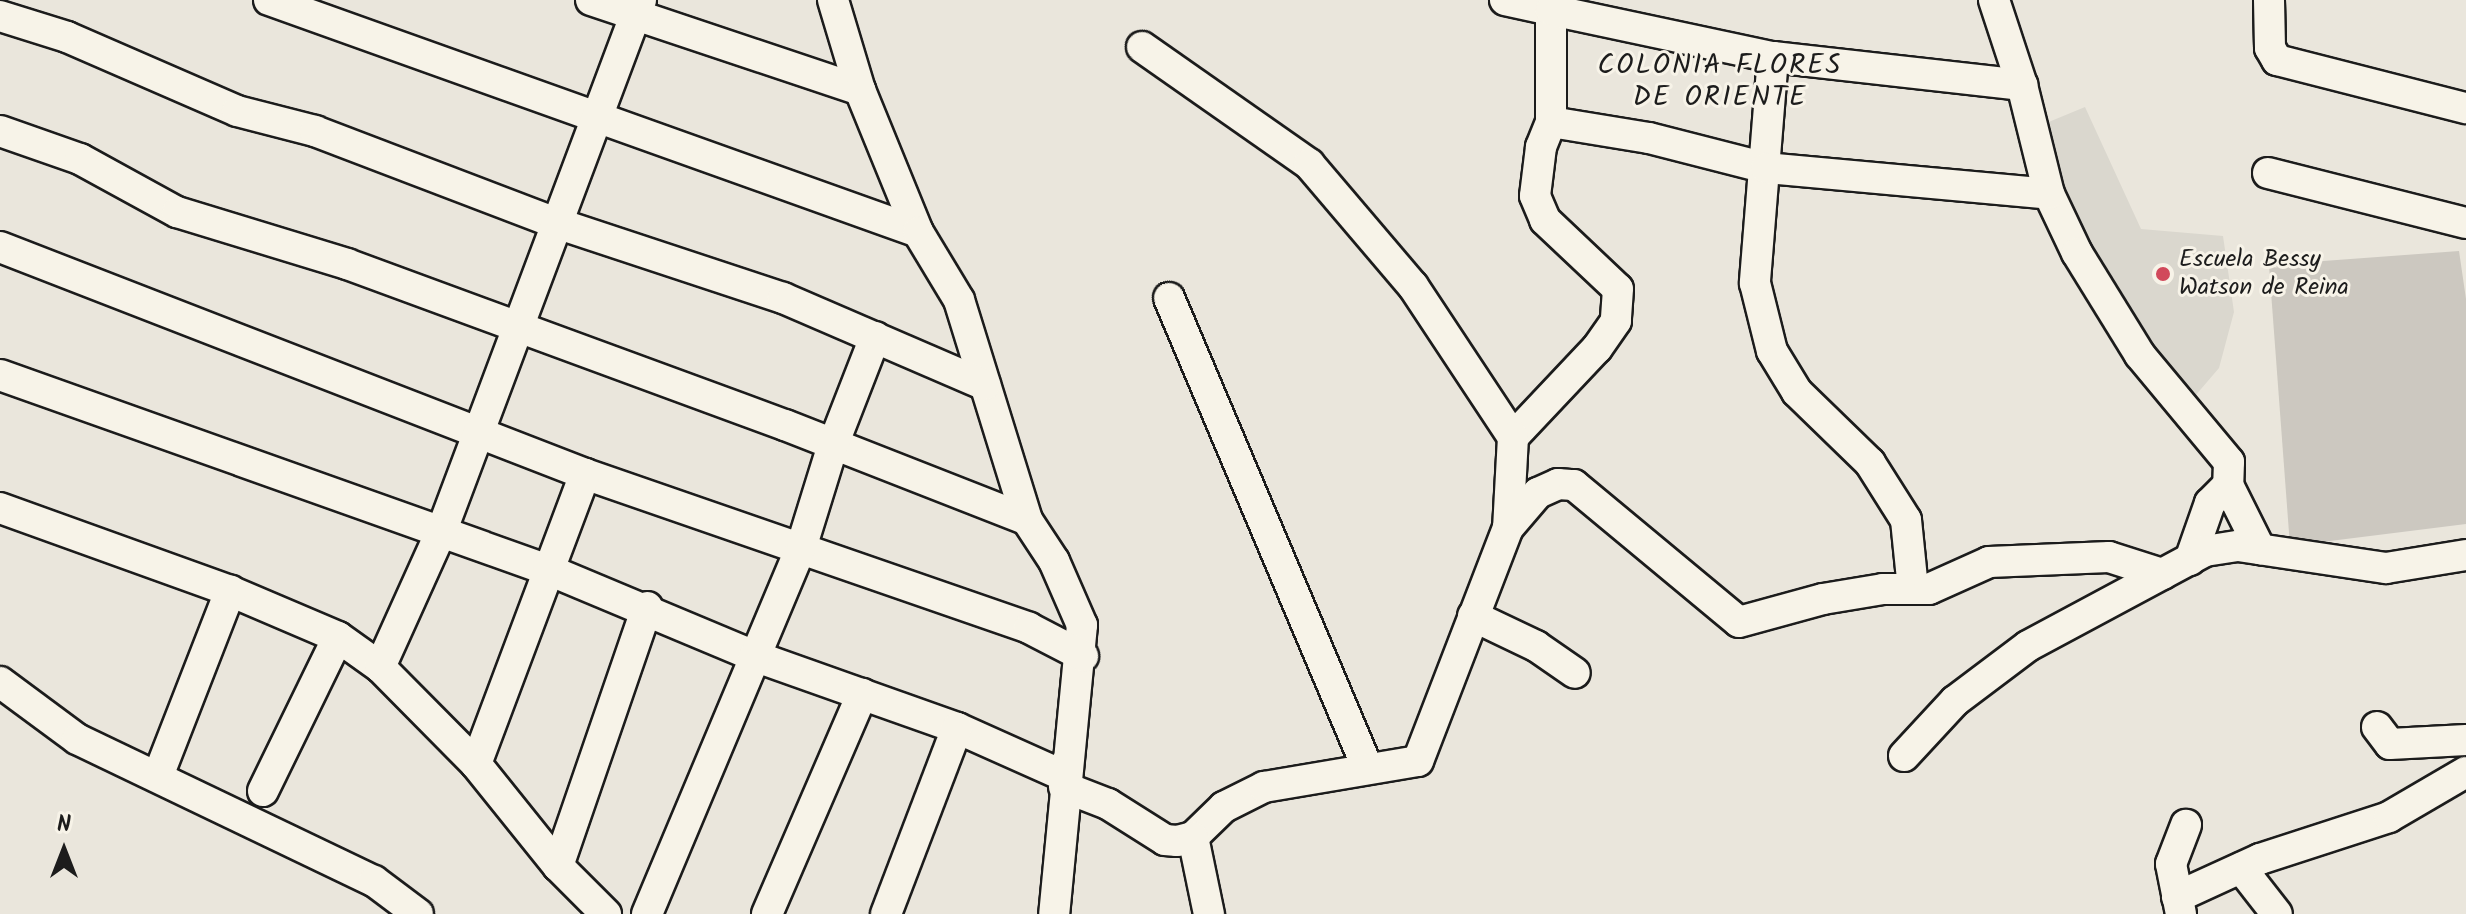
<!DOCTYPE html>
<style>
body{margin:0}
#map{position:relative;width:2466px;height:914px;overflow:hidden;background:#eae6dc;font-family:Kalam,sans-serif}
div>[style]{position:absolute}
.built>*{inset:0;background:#dad7ce}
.green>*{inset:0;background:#ccc8c0}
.roads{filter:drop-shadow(2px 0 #1c1c1c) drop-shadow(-2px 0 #1c1c1c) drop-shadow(0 2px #1c1c1c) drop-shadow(0 -2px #1c1c1c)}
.minor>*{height:30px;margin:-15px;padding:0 15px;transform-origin:15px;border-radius:15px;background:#f7f3e8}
.dots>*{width:22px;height:22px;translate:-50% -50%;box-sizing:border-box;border:4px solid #f7f3e8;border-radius:50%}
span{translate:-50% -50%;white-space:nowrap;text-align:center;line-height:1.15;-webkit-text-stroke:6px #f7f3e8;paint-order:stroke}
.poi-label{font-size:24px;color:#1c1c1c}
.left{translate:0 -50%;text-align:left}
.quarter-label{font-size:28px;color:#1c1c1c;letter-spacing:2px}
.north{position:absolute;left:24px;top:810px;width:80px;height:80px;-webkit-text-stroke:6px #f7f3e8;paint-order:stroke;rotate:0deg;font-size:22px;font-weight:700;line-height:32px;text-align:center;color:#1c1c1c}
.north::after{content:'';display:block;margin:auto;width:28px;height:36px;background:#1c1c1c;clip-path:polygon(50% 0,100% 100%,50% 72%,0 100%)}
</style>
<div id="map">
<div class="built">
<i style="clip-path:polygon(2085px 107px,2141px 229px,2223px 236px,2234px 312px,2219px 368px,2189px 403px,2070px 225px,2039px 126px)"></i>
</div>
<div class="green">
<i style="clip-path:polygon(2459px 251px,2466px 299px,2466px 524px,2290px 546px,2269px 265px)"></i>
</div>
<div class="roads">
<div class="minor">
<i style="left:269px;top:0;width:689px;rotate:19.67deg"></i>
<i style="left:591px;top:0;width:284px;rotate:18.5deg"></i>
<i style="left:833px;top:0;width:94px;rotate:73.3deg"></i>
<i style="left:860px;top:90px;width:153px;rotate:67.8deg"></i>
<i style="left:918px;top:232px;width:79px;rotate:58.9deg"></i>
<i style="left:959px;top:300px;width:230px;rotate:72.8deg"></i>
<i style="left:1027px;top:520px;width:49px;rotate:56.6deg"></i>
<i style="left:1054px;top:561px;width:70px;rotate:66.4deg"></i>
<i style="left:1082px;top:625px;width:290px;rotate:95.5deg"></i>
<i style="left:1505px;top:0;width:47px;rotate:12.3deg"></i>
<i style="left:1551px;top:10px;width:112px;rotate:90deg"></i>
<i style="left:1551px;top:122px;width:27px;rotate:112deg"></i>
<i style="left:1541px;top:147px;width:49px;rotate:97deg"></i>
<i style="left:1535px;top:196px;width:26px;rotate:67deg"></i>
<i style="left:1545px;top:220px;width:100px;rotate:43.4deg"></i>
<i style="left:1618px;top:289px;width:32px;rotate:94deg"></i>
<i style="left:1616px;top:321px;width:33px;rotate:125deg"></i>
<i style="left:1597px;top:348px;width:122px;rotate:133.3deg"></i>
<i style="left:1552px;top:0;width:10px;rotate:96deg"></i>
<i style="left:1551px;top:10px;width:227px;rotate:12deg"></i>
<i style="left:1773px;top:57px;width:251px;rotate:6.4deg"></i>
<i style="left:1994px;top:0;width:89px;rotate:71.8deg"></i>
<i style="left:2022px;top:85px;width:112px;rotate:76.1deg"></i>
<i style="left:2049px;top:194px;width:65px;rotate:64.6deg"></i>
<i style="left:2077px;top:253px;width:120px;rotate:58.3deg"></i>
<i style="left:2140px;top:355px;width:139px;rotate:50.2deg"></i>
<i style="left:2229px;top:462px;width:23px;rotate:92deg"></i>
<i style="left:2228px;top:485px;width:72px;rotate:63.4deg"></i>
<i style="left:2269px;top:0;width:48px;rotate:88.8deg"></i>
<i style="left:2270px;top:48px;width:14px;rotate:60deg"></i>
<i style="left:2277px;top:60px;width:195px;rotate:14.3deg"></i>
<i style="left:0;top:16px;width:70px;rotate:17.4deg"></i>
<i style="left:67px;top:37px;width:185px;rotate:23.5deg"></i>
<i style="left:237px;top:111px;width:81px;rotate:14.4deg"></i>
<i style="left:315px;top:131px;width:261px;rotate:20.9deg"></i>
<i style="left:559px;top:224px;width:236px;rotate:18.3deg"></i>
<i style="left:783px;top:298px;width:220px;rotate:23.3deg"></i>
<i style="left:1142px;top:47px;width:204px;rotate:35deg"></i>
<i style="left:1309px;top:164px;width:160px;rotate:49.6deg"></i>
<i style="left:1413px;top:286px;width:181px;rotate:56.5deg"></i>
<i style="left:1513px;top:437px;width:91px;rotate:93.1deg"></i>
<i style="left:1773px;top:57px;width:227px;rotate:94.6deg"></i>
<i style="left:1755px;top:283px;width:70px;rotate:76deg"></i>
<i style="left:1772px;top:351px;width:48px;rotate:58.6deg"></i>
<i style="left:1797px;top:392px;width:102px;rotate:44.2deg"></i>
<i style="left:1870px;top:463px;width:67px;rotate:57.7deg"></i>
<i style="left:1906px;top:520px;width:69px;rotate:84.2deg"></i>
<i style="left:1551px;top:122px;width:99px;rotate:9.3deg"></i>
<i style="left:1649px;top:138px;width:121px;rotate:14.4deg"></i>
<i style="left:1766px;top:168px;width:284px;rotate:5.2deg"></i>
<i style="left:0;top:131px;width:85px;rotate:19.3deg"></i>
<i style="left:80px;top:159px;width:111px;rotate:28.7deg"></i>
<i style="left:177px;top:212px;width:178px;rotate:17deg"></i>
<i style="left:347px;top:264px;width:467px;rotate:20.2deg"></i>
<i style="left:785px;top:425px;width:260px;rotate:21.4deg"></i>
<i style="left:2268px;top:173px;width:204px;rotate:14.2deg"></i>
<i style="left:0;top:247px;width:627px;rotate:21.21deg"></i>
<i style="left:585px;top:474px;width:470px;rotate:19.1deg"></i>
<i style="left:1029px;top:628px;width:61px;rotate:27.4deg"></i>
<i style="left:1169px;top:298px;width:511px;rotate:67.1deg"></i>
<i style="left:0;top:375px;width:585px;rotate:19.58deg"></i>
<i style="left:551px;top:571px;width:220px;rotate:22.7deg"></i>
<i style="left:754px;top:656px;width:215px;rotate:19.5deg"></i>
<i style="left:957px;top:728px;width:113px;rotate:24.1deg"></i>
<i style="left:1060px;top:774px;width:14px;rotate:-60deg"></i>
<i style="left:0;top:508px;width:245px;rotate:19.8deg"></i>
<i style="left:230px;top:591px;width:117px;rotate:23.1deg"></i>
<i style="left:338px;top:637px;width:52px;rotate:35.5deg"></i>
<i style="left:380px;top:667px;width:136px;rotate:45.3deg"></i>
<i style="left:476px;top:764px;width:131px;rotate:51.2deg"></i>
<i style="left:558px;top:866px;width:68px;rotate:45deg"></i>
<i style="left:2190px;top:560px;width:60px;rotate:-70.7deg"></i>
<i style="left:2210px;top:503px;width:25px;rotate:-45deg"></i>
<i style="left:1473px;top:616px;width:70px;rotate:25.5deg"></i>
<i style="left:1536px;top:646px;width:47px;rotate:34.7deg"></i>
<i style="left:380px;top:667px;width:150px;rotate:-65.7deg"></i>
<i style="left:442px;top:530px;width:566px;rotate:-69.42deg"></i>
<i style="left:0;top:682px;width:96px;rotate:36.5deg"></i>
<i style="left:77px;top:739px;width:329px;rotate:25.6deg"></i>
<i style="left:374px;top:881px;width:55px;rotate:36.9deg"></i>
<i style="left:2377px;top:727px;width:21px;rotate:53deg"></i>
<i style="left:2390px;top:744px;width:76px;rotate:-3deg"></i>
<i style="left:1904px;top:756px;width:75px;rotate:-47.2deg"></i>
<i style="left:1955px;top:701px;width:91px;rotate:-37deg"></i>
<i style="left:2028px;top:646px;width:201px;rotate:-28.2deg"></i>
<i style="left:2205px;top:551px;width:33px;rotate:-9deg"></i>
<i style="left:2238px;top:546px;width:150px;rotate:8.5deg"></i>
<i style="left:2386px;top:568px;width:81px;rotate:-9.2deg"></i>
<i style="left:476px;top:764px;width:310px;rotate:-69.4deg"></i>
<i style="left:158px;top:776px;width:199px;rotate:-68.7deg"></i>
<i style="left:1064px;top:787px;width:47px;rotate:21.1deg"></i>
<i style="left:1108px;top:804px;width:67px;rotate:32.3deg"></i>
<i style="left:1165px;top:840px;width:12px;rotate:5deg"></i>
<i style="left:1177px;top:841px;width:16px;rotate:-14deg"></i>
<i style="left:1193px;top:837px;width:43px;rotate:-44.1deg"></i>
<i style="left:1224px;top:807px;width:45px;rotate:-26.6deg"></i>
<i style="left:1264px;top:787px;width:156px;rotate:-9.6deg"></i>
<i style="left:1418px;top:761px;width:250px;rotate:-68.9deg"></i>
<i style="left:1508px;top:528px;width:46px;rotate:-49.4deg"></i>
<i style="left:1538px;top:493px;width:22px;rotate:-24deg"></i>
<i style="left:1558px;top:484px;width:16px;rotate:4deg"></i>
<i style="left:1574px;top:485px;width:214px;rotate:39.7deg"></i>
<i style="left:1739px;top:622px;width:87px;rotate:-15.3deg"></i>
<i style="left:1823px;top:599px;width:61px;rotate:-9.5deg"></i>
<i style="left:1883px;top:589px;width:46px"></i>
<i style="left:1929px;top:589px;width:66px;rotate:-24.2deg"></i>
<i style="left:1989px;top:562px;width:120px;rotate:-2.4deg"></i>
<i style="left:2109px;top:557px;width:56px;rotate:17.8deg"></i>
<i style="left:263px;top:791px;width:171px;rotate:-64deg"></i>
<i style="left:1193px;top:837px;width:79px;rotate:78.3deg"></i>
<i style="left:558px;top:866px;width:274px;rotate:-71deg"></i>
<i style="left:2241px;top:868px;width:58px;rotate:52deg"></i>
<i style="left:2177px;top:897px;width:91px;rotate:-24.6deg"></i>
<i style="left:2260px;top:859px;width:136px;rotate:-18deg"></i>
<i style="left:2389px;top:817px;width:89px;rotate:-30.3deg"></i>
<i style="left:647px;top:914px;width:400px;rotate:-67.2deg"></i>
<i style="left:802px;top:545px;width:105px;rotate:-72.8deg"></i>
<i style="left:833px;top:445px;width:116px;rotate:-68.7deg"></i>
<i style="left:767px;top:914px;width:240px;rotate:-66.6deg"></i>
<i style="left:886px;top:914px;width:199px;rotate:-69.1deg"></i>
<i style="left:2181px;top:914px;width:51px;rotate:-101.3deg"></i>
<i style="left:2171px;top:864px;width:42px;rotate:-69deg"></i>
</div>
</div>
<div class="dots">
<i style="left:2163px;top:274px;background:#d1495b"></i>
</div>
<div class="poi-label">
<span class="left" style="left:2179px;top:274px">Escuela Bessy<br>Watson de Reina</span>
</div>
<div class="quarter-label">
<span style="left:1720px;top:82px">COLONIA FLORES<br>DE ORIENTE</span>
</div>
<div class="north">N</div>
</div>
